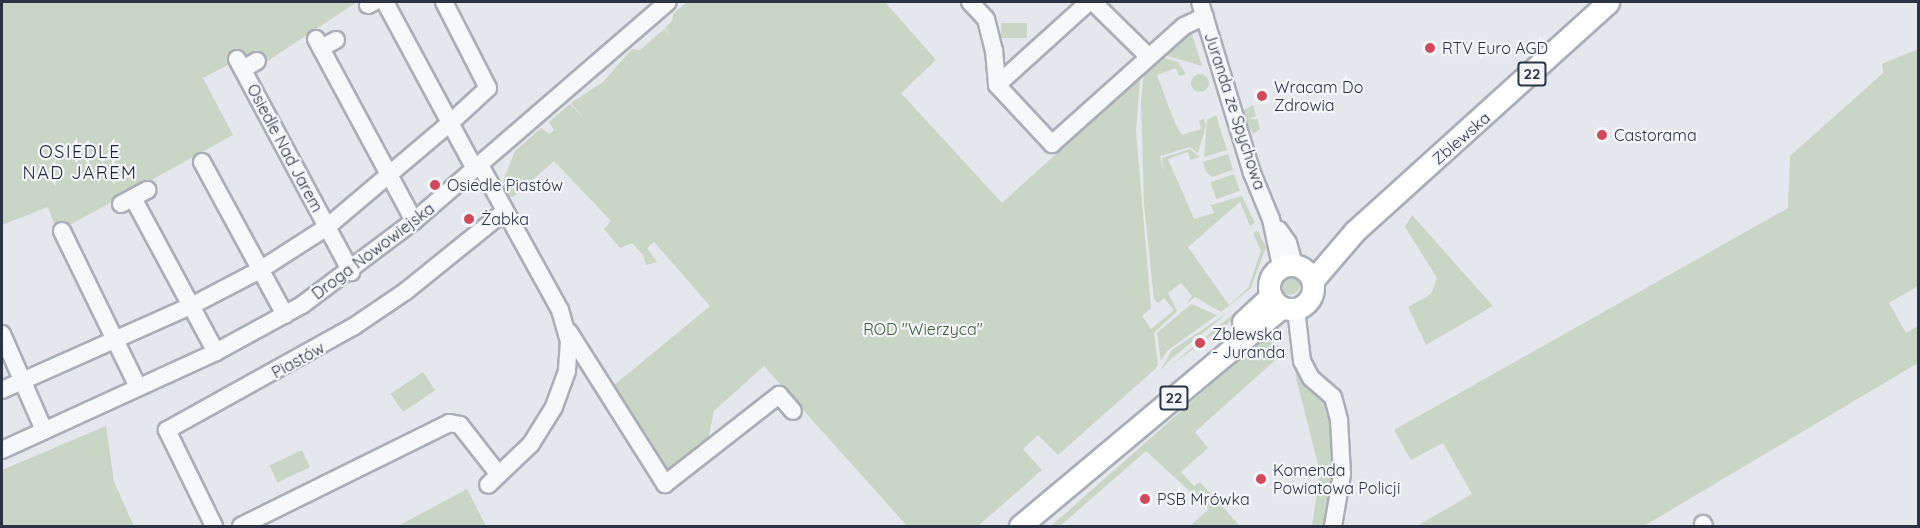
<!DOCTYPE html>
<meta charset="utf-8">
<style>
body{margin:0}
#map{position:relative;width:1920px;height:528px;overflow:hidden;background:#e4e7ec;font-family:Quicksand,sans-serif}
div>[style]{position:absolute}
.green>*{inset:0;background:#c9d6c5;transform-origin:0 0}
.round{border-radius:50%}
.roads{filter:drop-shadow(2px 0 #a9aeb7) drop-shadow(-2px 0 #a9aeb7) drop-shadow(0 2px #a9aeb7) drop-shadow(0 -2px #a9aeb7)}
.minor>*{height:16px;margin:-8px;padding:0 8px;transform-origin:8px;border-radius:8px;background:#f7f8fa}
.major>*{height:21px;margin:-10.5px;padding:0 10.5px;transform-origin:10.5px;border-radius:10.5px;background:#fff}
.major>.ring{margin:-10.5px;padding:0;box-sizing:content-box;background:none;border:21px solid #fff;border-radius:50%}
.dots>*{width:16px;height:16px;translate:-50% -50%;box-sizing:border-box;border:3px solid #f4f6f9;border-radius:50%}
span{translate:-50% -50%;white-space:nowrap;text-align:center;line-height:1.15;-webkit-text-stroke:4.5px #f4f6f9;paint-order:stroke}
.shield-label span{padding:2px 4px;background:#f4f6f9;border:2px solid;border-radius:4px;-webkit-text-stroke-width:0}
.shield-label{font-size:15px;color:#2b3445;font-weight:700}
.poi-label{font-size:16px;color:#2b3445}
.left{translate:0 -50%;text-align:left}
.street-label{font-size:16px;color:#2b3445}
.park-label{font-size:16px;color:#3f6138}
.neighbourhood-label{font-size:18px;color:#1d2536;letter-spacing:1.5px}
.frame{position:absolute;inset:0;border:3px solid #2b3445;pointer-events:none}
</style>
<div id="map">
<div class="green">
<i style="clip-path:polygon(2px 2px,357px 2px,254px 70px,230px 64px,203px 78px,233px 135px,57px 232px,48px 207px,2px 225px)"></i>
<i style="clip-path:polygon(654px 2px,658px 2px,496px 140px,496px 138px)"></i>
<i style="clip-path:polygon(687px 2px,885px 2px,936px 60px,901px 93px,1002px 203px,1140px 78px,1136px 131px,1151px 308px,1142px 316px,1151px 329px,1174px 310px,1164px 298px,1158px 303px,1154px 299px,1144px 204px,1141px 100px,1144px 73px,1162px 57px,1178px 62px,1186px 74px,1179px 76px,1176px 68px,1157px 75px,1175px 123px,1182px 135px,1201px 129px,1199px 121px,1204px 119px,1206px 125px,1198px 153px,1190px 147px,1160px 156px,1164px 172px,1162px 158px,1190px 149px,1200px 157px,1190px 160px,1188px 152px,1168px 159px,1194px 219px,1214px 213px,1211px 205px,1242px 196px,1255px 223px,1250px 226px,1240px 202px,1188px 247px,1229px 305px,1248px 288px,1261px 251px,1253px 233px,1258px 231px,1266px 247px,1251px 288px,1221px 312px,1195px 297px,1186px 304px,1192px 296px,1181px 283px,1168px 293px,1177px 311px,1154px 333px,1158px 365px,1154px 370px,1058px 455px,1038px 435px,1023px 449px,1042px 470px,978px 526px,907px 526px,764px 366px,714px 411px,707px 444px,666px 477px,613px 386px,710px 306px,654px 242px,647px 248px,657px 262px,646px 265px,643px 255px,632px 243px,620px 248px,604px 229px,611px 221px,554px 161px,514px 196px,507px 198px,501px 186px,515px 151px,541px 128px,549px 134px,554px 130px,549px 122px,570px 104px,583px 117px,571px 103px,603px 82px,632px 49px,640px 50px,664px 29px,671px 37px,665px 28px,672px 21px,673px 14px)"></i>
<i style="left:1001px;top:23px;width:26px;height:15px"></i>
<i style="clip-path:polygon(1191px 33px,1192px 34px,1202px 66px,1164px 55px)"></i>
<i style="clip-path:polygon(1918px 49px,1918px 286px,1889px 303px,1906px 333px,1918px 326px,1918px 363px,1644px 526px,1417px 526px,1472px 494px,1443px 443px,1411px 460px,1394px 430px,1788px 208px,1790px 156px,1883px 73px,1882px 64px)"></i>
<i class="round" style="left:1191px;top:74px;width:18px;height:18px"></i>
<i style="clip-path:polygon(1253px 105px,1256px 116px,1250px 119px,1257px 119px,1260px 129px,1253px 134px,1241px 112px)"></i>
<i style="clip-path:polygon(1216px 115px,1227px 150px,1204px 157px,1207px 120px)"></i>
<i style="clip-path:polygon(1228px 154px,1233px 170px,1212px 177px,1206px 172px,1203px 162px)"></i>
<i style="left:1234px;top:174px;width:18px;height:25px;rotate:71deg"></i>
<i style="clip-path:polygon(1412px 215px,1493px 306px,1426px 345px,1408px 307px,1431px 294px,1437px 278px,1405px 227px)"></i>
<i class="round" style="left:1280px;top:275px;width:20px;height:20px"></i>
<i style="clip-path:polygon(1191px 304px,1217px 315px,1167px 351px,1161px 361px,1157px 333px)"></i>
<i style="clip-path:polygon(1238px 310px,1241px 313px,1234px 319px,1169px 367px)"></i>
<i style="clip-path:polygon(1230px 311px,1171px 359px,1160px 371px,1172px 350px)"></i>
<i style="clip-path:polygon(1265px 337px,1279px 346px,1283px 353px,1195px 432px,1208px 448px,1181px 472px,1194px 486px,1200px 482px,1240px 526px,1190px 526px,1209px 509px,1146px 451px,1060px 526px,1051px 526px)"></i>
<i style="clip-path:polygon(1298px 364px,1328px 397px,1338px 449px,1329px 526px,1312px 526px,1320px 472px,1296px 378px)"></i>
<i style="left:423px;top:372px;width:22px;height:39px;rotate:56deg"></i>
<i style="clip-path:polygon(106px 426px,114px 482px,134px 526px,2px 526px,2px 470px)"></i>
<i style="left:302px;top:450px;width:19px;height:36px;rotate:65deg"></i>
<i style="clip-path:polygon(467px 489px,486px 526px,398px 526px)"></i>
</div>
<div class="roads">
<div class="minor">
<i style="left:385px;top:2px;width:190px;rotate:61.7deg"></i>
<i style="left:970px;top:2px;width:23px;rotate:47deg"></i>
<i style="left:986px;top:19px;width:32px;rotate:76deg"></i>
<i style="left:994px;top:50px;width:35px;rotate:85deg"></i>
<i style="left:997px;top:85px;width:81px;rotate:47deg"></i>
<i style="left:1052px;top:144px;width:177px;rotate:-41.8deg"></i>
<i style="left:1184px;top:26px;width:23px;rotate:-25deg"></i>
<i style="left:1093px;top:2px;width:78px;rotate:44.5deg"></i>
<i style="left:1200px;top:2px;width:179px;rotate:73.1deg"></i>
<i style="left:1252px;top:173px;width:50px;rotate:67.6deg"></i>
<i style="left:1271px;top:219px;width:48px;rotate:78deg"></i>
<i style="left:368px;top:5px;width:7px;rotate:-27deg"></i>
<i style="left:316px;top:39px;width:207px;rotate:61.7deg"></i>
<i style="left:321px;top:48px;width:17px;rotate:-28deg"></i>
<i style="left:237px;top:59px;width:242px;rotate:61.8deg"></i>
<i style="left:243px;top:69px;width:16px;rotate:-30deg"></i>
<i style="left:997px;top:85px;width:124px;rotate:-42.1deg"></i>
<i style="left:202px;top:162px;width:174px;rotate:61.5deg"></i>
<i style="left:480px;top:165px;width:166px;rotate:61.1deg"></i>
<i style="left:560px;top:310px;width:32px;rotate:74deg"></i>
<i style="left:569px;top:341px;width:30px;rotate:94deg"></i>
<i style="left:567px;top:371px;width:38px;rotate:110deg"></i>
<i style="left:554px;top:407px;width:44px;rotate:121.9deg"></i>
<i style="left:531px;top:444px;width:59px;rotate:136.4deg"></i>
<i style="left:133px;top:198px;width:175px;rotate:61.7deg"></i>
<i style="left:121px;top:204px;width:30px;rotate:-28deg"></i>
<i style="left:1279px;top:230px;width:16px;rotate:55deg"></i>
<i style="left:1288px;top:243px;width:22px;rotate:74deg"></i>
<i style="left:62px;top:231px;width:174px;rotate:64deg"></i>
<i style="left:1296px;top:309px;width:52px;rotate:83.4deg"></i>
<i style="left:1302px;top:361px;width:19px;rotate:62deg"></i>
<i style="left:1311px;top:378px;width:29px;rotate:41deg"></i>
<i style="left:1333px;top:397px;width:24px;rotate:75deg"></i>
<i style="left:1339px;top:420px;width:54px;rotate:86.8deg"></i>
<i style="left:1342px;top:474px;width:53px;rotate:99.8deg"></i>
<i style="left:569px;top:332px;width:180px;rotate:57.7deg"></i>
<i style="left:665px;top:484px;width:145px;rotate:-38deg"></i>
<i style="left:779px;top:395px;width:21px;rotate:49deg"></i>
<i style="left:2px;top:334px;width:105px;rotate:66.4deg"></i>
<i style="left:2px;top:390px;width:207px;rotate:-24deg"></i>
<i style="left:191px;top:306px;width:78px;rotate:-27.6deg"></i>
<i style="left:260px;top:270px;width:80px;rotate:-32.7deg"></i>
<i style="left:327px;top:227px;width:160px;rotate:-40.2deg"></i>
<i style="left:449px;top:124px;width:53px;rotate:-42.7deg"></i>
<i style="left:488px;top:88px;width:97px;rotate:-117.1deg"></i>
<i style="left:2px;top:450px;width:235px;rotate:-24.6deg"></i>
<i style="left:216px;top:352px;width:98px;rotate:-28.7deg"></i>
<i style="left:302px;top:305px;width:140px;rotate:-36.9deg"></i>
<i style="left:414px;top:221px;width:335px;rotate:-40.8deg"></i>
<i style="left:1703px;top:524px;width:2px;rotate:63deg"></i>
<i style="left:214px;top:526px;width:107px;rotate:-116.1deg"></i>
<i style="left:167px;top:430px;width:213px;rotate:-29deg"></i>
<i style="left:353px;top:327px;width:64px;rotate:-34.2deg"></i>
<i style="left:406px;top:291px;width:127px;rotate:-38.9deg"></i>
<i style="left:241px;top:526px;width:232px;rotate:-26.3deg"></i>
<i style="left:449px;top:423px;width:11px;rotate:10deg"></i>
<i style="left:460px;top:425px;width:63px;rotate:52deg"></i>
</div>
<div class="major">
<i class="ring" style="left:1269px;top:265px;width:23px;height:23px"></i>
<i style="left:1313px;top:280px;width:65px;rotate:-49.4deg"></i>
<i style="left:1355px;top:231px;width:341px;rotate:-42.1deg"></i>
<i style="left:1243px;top:322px;width:38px;rotate:-43deg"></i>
<i style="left:1020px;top:526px;width:341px;rotate:-39.9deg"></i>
</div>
</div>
<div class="dots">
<i style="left:1430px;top:48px;background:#d1495b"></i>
<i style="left:1262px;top:96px;background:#d1495b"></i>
<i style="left:1602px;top:135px;background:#d1495b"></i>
<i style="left:435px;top:185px;background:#d1495b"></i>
<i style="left:469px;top:219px;background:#d1495b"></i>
<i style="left:1200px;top:343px;background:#d1495b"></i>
<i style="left:1261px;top:479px;background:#d1495b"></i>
<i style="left:1145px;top:499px;background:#d1495b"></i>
</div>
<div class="shield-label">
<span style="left:1532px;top:74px">22</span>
<span style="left:1174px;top:398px">22</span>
</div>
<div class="poi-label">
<span class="left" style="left:1442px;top:48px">RTV Euro AGD</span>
<span class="left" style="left:1274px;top:96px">Wracam Do<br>Zdrowia</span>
<span class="left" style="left:1614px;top:135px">Castorama</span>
<span class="left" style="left:447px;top:185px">Osiedle Piastów</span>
<span class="left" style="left:481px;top:219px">Żabka</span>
<span class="left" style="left:1212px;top:343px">Zblewska<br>- Juranda</span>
<span class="left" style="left:1273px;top:479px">Komenda<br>Powiatowa Policji</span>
<span class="left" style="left:1157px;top:499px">PSB Mrówka</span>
</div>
<div class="street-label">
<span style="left:1235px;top:111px;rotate:72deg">Juranda ze Spychowa</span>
<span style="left:1461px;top:138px;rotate:-41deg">Zblewska</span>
<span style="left:285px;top:148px;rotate:62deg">Osiedle Nad Jarem</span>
<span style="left:373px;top:251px;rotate:-37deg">Droga Nowowiejska</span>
<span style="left:298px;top:360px;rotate:-29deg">Piastów</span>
</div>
<div class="park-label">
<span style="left:923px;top:329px">ROD "Wierzyca"</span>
</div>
<div class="neighbourhood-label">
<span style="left:80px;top:163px">OSIEDLE<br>NAD JAREM</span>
</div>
<div class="frame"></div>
</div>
